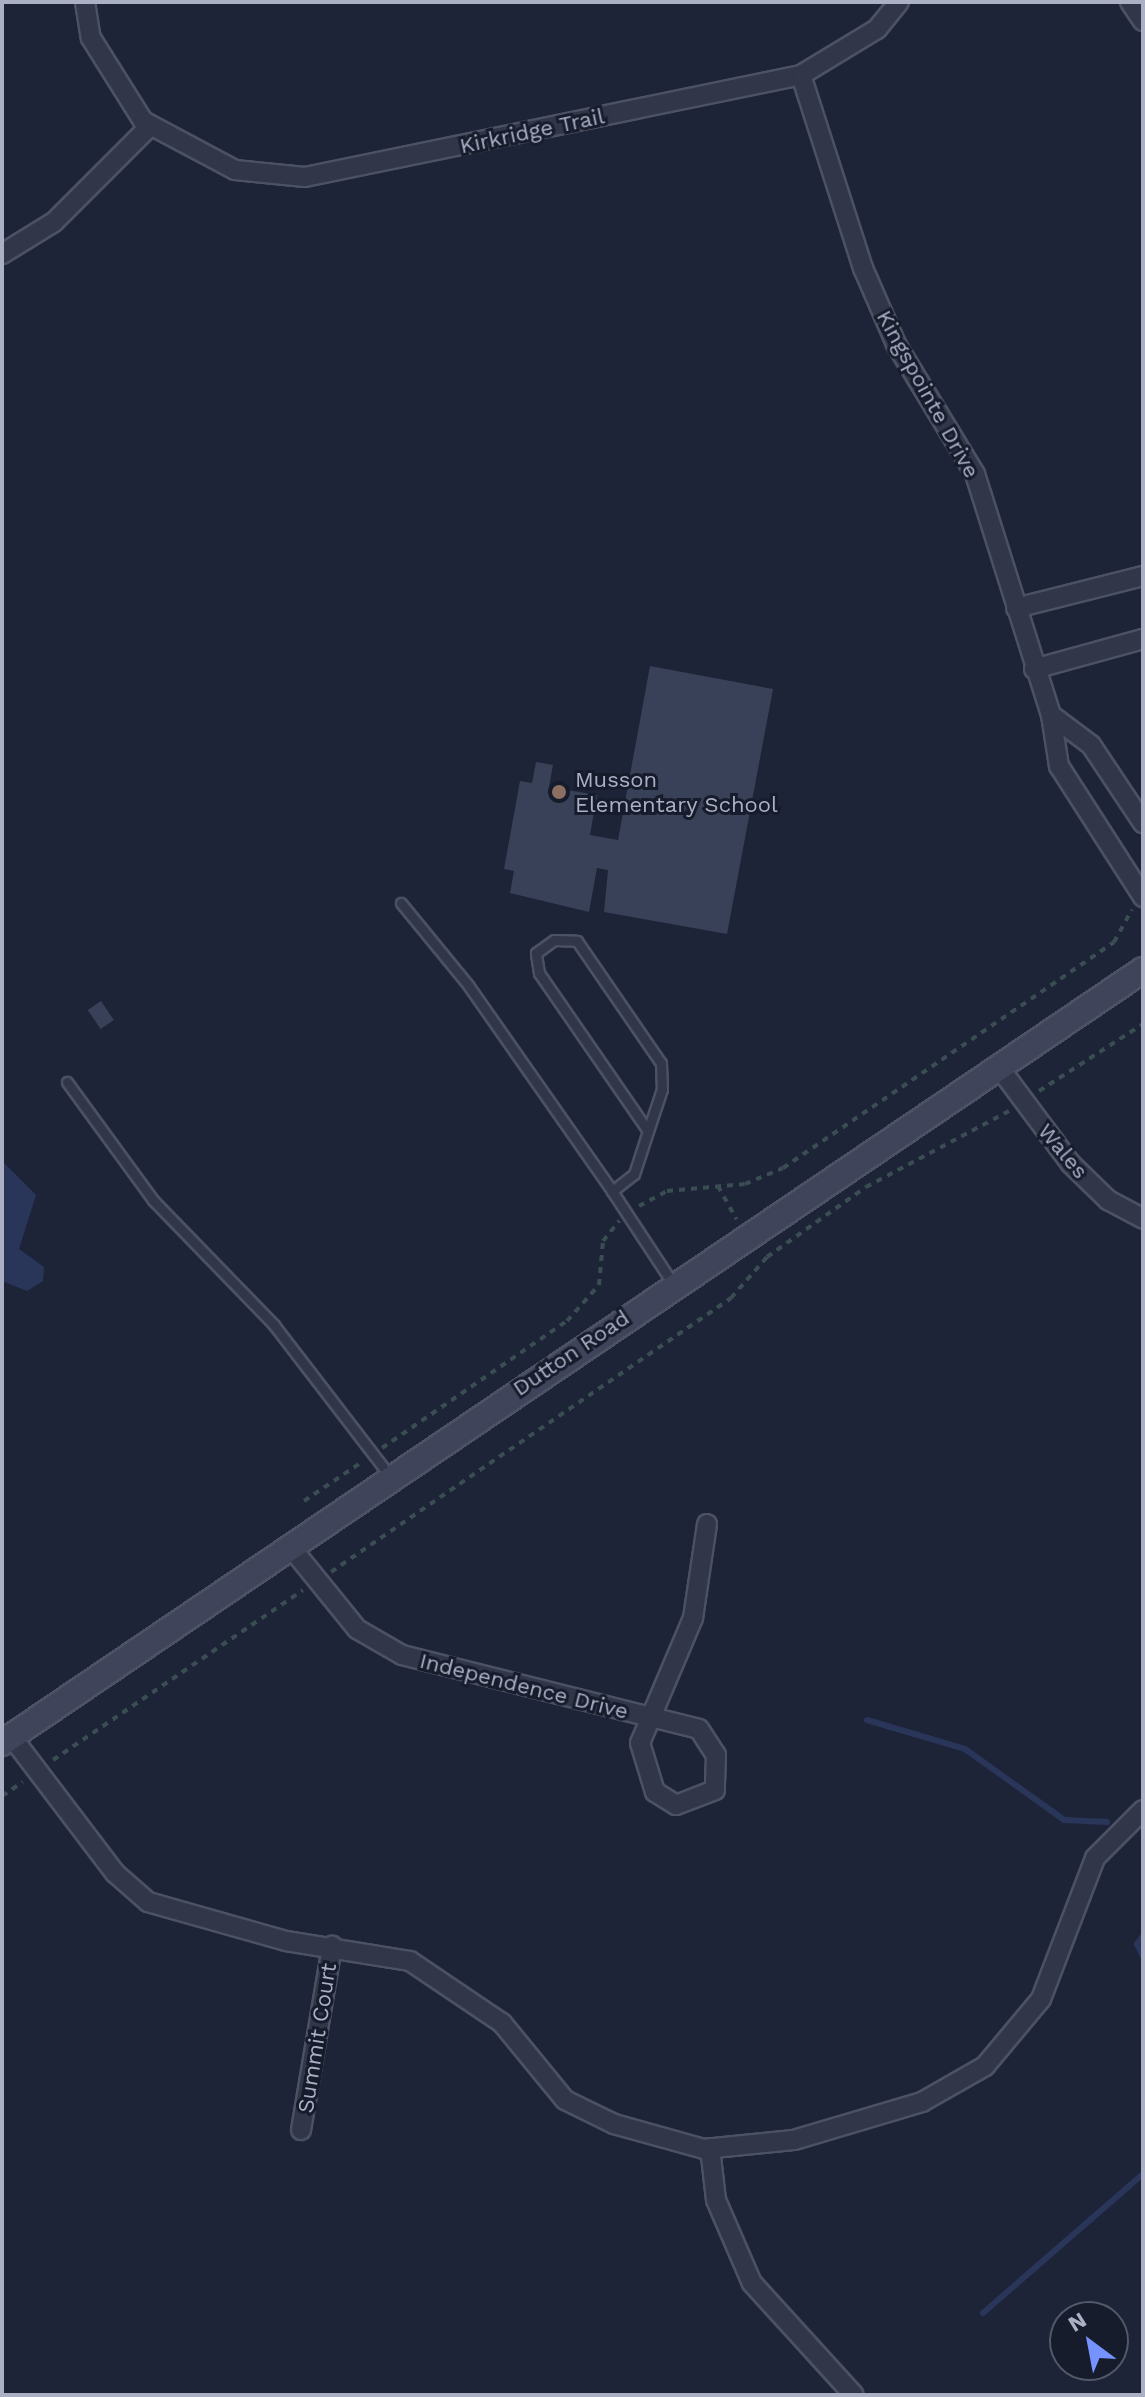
<!DOCTYPE html>
<style>
body{margin:0}
#map{position:relative;width:1145px;height:2397px;overflow:hidden;background:#1d2437;font-family:"Work Sans",sans-serif}
div>[style]{position:absolute}
.water>*{inset:0;background:#2a355a}
.stream>*{height:6px;margin:-3px;padding:0 3px;transform-origin:3px;border-radius:3px;background:#2a355a}
.building>*{inset:0;background:#394158;transform-origin:0 0}
.path>*{height:4px;margin-top:-2px;transform-origin:0;background:repeating-linear-gradient(90deg,#3a4d53 0 6px,transparent 0 12px)}
.roads{filter:drop-shadow(2px 0 #4c5163) drop-shadow(-2px 0 #4c5163) drop-shadow(0 2px #4c5163) drop-shadow(0 -2px #4c5163)}
.lane>*{height:9px;margin:-4.5px;padding:0 4.5px;transform-origin:4.5px;border-radius:4.5px;background:#313648}
.street>*{height:18px;margin:-9px;padding:0 9px;transform-origin:9px;border-radius:9px;background:#313648}
.secondary>*{height:24px;margin:-12px;padding:0 12px;transform-origin:12px;border-radius:12px;background:#3f445b}
.dots>*{width:22px;height:22px;translate:-50% -50%;box-sizing:border-box;border:4px solid #171c2c;border-radius:50%}
span{translate:-50% -50%;white-space:nowrap;text-align:center;line-height:1.15;-webkit-text-stroke:6px #171c2c;paint-order:stroke}
.street-label{font-size:22px;color:#abb0c5}
.poi-label{font-size:22px;color:#abb0c5}
.left{translate:0 -50%;text-align:left}
.frame{position:absolute;inset:0;border:4px solid #abb0c5;pointer-events:none}
.north{position:absolute;left:1049px;top:2301px;width:80px;height:80px;box-sizing:border-box;background:#171c2c;border:2px solid #525769;border-radius:50%;rotate:328deg;font-size:22px;font-weight:700;line-height:32px;text-align:center;color:#abb0c5}
.north::after{content:'';display:block;margin:auto;width:28px;height:36px;background:#7692ff;clip-path:polygon(50% 0,100% 100%,50% 72%,0 100%)}
</style>
<div id="map">
<div class="water">
<i style="clip-path:polygon(2px 1161px,36px 1195px,19px 1249px,44px 1267px,43px 1281px,27px 1291px,2px 1281px)"></i>
</div>
<div class="stream">
<i style="left:867px;top:1720px;width:102px;rotate:16.5deg"></i>
<i style="left:965px;top:1749px;width:122px;rotate:35.6deg"></i>
<i style="left:1064px;top:1820px;width:43px;rotate:2.7deg"></i>
<i style="left:1143px;top:1936px;width:10px;rotate:127deg"></i>
<i style="left:1137px;top:1944px;width:13px;rotate:63deg"></i>
<i style="left:983px;top:2313px;width:212px;rotate:-41deg"></i>
</div>
<div class="building">
<i style="clip-path:polygon(650px 666px,773px 689px,727px 934px,604px 912px,608px 870px,597px 868px,589px 912px,510px 893px,514px 871px,504px 869px,520px 781px,532px 783px,536px 762px,553px 765px,549px 787px,597px 795px,590px 835px,618px 840px)"></i>
<i style="left:101px;top:1001px;width:23px;height:16px;rotate:56deg"></i>
</div>
<div class="path">
<i style="left:1039px;top:1091px;width:124px;rotate:-32.8deg"></i>
<i style="left:718px;top:1186px;width:38px;rotate:61deg"></i>
<i style="left:639px;top:1206px;width:32px;rotate:-28deg"></i>
<i style="left:667px;top:1191px;width:78px;rotate:-5.1deg"></i>
<i style="left:745px;top:1184px;width:41px;rotate:-22.8deg"></i>
<i style="left:783px;top:1168px;width:401px;rotate:-34.3deg"></i>
<i style="left:1114px;top:942px;width:37px;rotate:-61deg"></i>
<i style="left:382px;top:1448px;width:224px;rotate:-34.5deg"></i>
<i style="left:567px;top:1321px;width:48px;rotate:-48.4deg"></i>
<i style="left:599px;top:1285px;width:44px;rotate:-84.8deg"></i>
<i style="left:603px;top:1241px;width:26px;rotate:-51deg"></i>
<i style="left:304px;top:1501px;width:70px;rotate:-33.9deg"></i>
<i style="left:331px;top:1572px;width:485px;rotate:-34.4deg"></i>
<i style="left:731px;top:1298px;width:55px;rotate:-48.7deg"></i>
<i style="left:767px;top:1257px;width:121px;rotate:-35.3deg"></i>
<i style="left:866px;top:1187px;width:162px;rotate:-28deg"></i>
<i style="left:53px;top:1760px;width:302px;rotate:-34.2deg"></i>
<i style="left:2px;top:1796px;width:25px;rotate:-34deg"></i>
</div>
<div class="roads">
<div class="lane">
<i style="left:401px;top:903px;width:106px;rotate:50.7deg"></i>
<i style="left:468px;top:985px;width:251px;rotate:55deg"></i>
<i style="left:67px;top:1082px;width:146px;rotate:53.9deg"></i>
<i style="left:153px;top:1200px;width:174px;rotate:45.9deg"></i>
<i style="left:274px;top:1325px;width:190px;rotate:52.5deg"></i>
<i style="left:648px;top:1131px;width:192px;rotate:-124.6deg"></i>
<i style="left:539px;top:973px;width:20px;rotate:-99deg"></i>
<i style="left:536px;top:953px;width:22px;rotate:-36deg"></i>
<i style="left:554px;top:940px;width:23px;rotate:2deg"></i>
<i style="left:577px;top:941px;width:148px;rotate:55.5deg"></i>
<i style="left:661px;top:1063px;width:26px;rotate:88deg"></i>
<i style="left:662px;top:1089px;width:44px;rotate:108.4deg"></i>
<i style="left:648px;top:1131px;width:45px;rotate:108deg"></i>
<i style="left:634px;top:1174px;width:28px;rotate:142deg"></i>
<i style="left:612px;top:1191px;width:111px;rotate:56.7deg"></i>
</div>
<div class="street">
<i style="left:85px;top:2px;width:36px;rotate:81deg"></i>
<i style="left:91px;top:38px;width:98px;rotate:57.9deg"></i>
<i style="left:143px;top:121px;width:104px;rotate:28deg"></i>
<i style="left:235px;top:170px;width:70px;rotate:5.7deg"></i>
<i style="left:305px;top:177px;width:506px;rotate:-11.62deg"></i>
<i style="left:801px;top:75px;width:89px;rotate:-31.2deg"></i>
<i style="left:877px;top:29px;width:35px;rotate:-51deg"></i>
<i style="left:1130px;top:2px;width:23px;rotate:56deg"></i>
<i style="left:801px;top:75px;width:203px;rotate:72.2deg"></i>
<i style="left:863px;top:268px;width:83px;rotate:66.5deg"></i>
<i style="left:896px;top:344px;width:152px;rotate:58.7deg"></i>
<i style="left:975px;top:474px;width:253px;rotate:72.5deg"></i>
<i style="left:1051px;top:715px;width:52px;rotate:81.1deg"></i>
<i style="left:1059px;top:766px;width:156px;rotate:57.3deg"></i>
<i style="left:2px;top:254px;width:61px;rotate:-31.6deg"></i>
<i style="left:54px;top:222px;width:136px;rotate:-45deg"></i>
<i style="left:1016px;top:608px;width:131px;rotate:-14.1deg"></i>
<i style="left:1034px;top:669px;width:113px;rotate:-15.4deg"></i>
<i style="left:1051px;top:715px;width:50px;rotate:36.9deg"></i>
<i style="left:1091px;top:745px;width:94px;rotate:56.3deg"></i>
<i style="left:998px;top:1066px;width:122px;rotate:53.3deg"></i>
<i style="left:1071px;top:1164px;width:52px;rotate:44.2deg"></i>
<i style="left:1108px;top:1200px;width:40px;rotate:28deg"></i>
<i style="left:289px;top:1545px;width:108px;rotate:51deg"></i>
<i style="left:357px;top:1629px;width:52px;rotate:30deg"></i>
<i style="left:402px;top:1655px;width:257px;rotate:14deg"></i>
<i style="left:651px;top:1717px;width:108px;rotate:-67deg"></i>
<i style="left:693px;top:1618px;width:95px;rotate:-81.5deg"></i>
<i style="left:651px;top:1717px;width:49px;rotate:14deg"></i>
<i style="left:699px;top:1729px;width:31px;rotate:57deg"></i>
<i style="left:716px;top:1755px;width:35px;rotate:92deg"></i>
<i style="left:715px;top:1790px;width:42px;rotate:159deg"></i>
<i style="left:676px;top:1805px;width:25px;rotate:-148deg"></i>
<i style="left:655px;top:1792px;width:51px;rotate:-107deg"></i>
<i style="left:640px;top:1743px;width:28px;rotate:-67deg"></i>
<i style="left:11px;top:1736px;width:172px;rotate:52.8deg"></i>
<i style="left:115px;top:1873px;width:44px;rotate:41.3deg"></i>
<i style="left:148px;top:1902px;width:143px;rotate:15.8deg"></i>
<i style="left:286px;top:1941px;width:126px;rotate:9.2deg"></i>
<i style="left:410px;top:1961px;width:111px;rotate:34deg"></i>
<i style="left:502px;top:2023px;width:99px;rotate:50.7deg"></i>
<i style="left:565px;top:2100px;width:55px;rotate:26.1deg"></i>
<i style="left:614px;top:2124px;width:93px;rotate:15.5deg"></i>
<i style="left:704px;top:2149px;width:90px;rotate:-5.7deg"></i>
<i style="left:794px;top:2140px;width:134px;rotate:-16.5deg"></i>
<i style="left:922px;top:2102px;width:73px;rotate:-29.7deg"></i>
<i style="left:985px;top:2066px;width:87px;rotate:-50.1deg"></i>
<i style="left:1041px;top:1999px;width:151px;rotate:-69deg"></i>
<i style="left:1095px;top:1858px;width:68px;rotate:-45deg"></i>
<i style="left:301px;top:2130px;width:187px;rotate:-80.4deg"></i>
<i style="left:710px;top:2148px;width:52px;rotate:83.4deg"></i>
<i style="left:716px;top:2200px;width:90px;rotate:66.6deg"></i>
<i style="left:752px;top:2283px;width:151px;rotate:47.7deg"></i>
</div>
<div class="secondary">
<i style="left:2px;top:1743px;width:1378px;rotate:-34.12deg"></i>
</div>
</div>
<div class="dots">
<i style="left:559px;top:792px;background:#8d6e63"></i>
</div>
<div class="street-label">
<span style="left:532px;top:131px;rotate:-12deg">Kirkridge Trail</span>
<span style="left:928px;top:394px;rotate:61deg">Kingspointe Drive</span>
<span style="left:1063px;top:1151px;rotate:50deg">Wales</span>
<span style="left:571px;top:1353px;rotate:-34deg">Dutton Road</span>
<span style="left:524px;top:1686px;rotate:14deg">Independence Drive</span>
<span style="left:317px;top:2038px;rotate:-81deg">Summit Court</span>
</div>
<div class="poi-label">
<span class="left" style="left:575px;top:792px">Musson<br>Elementary School</span>
</div>
<div class="frame"></div>
<div class="north">N</div>
</div>
